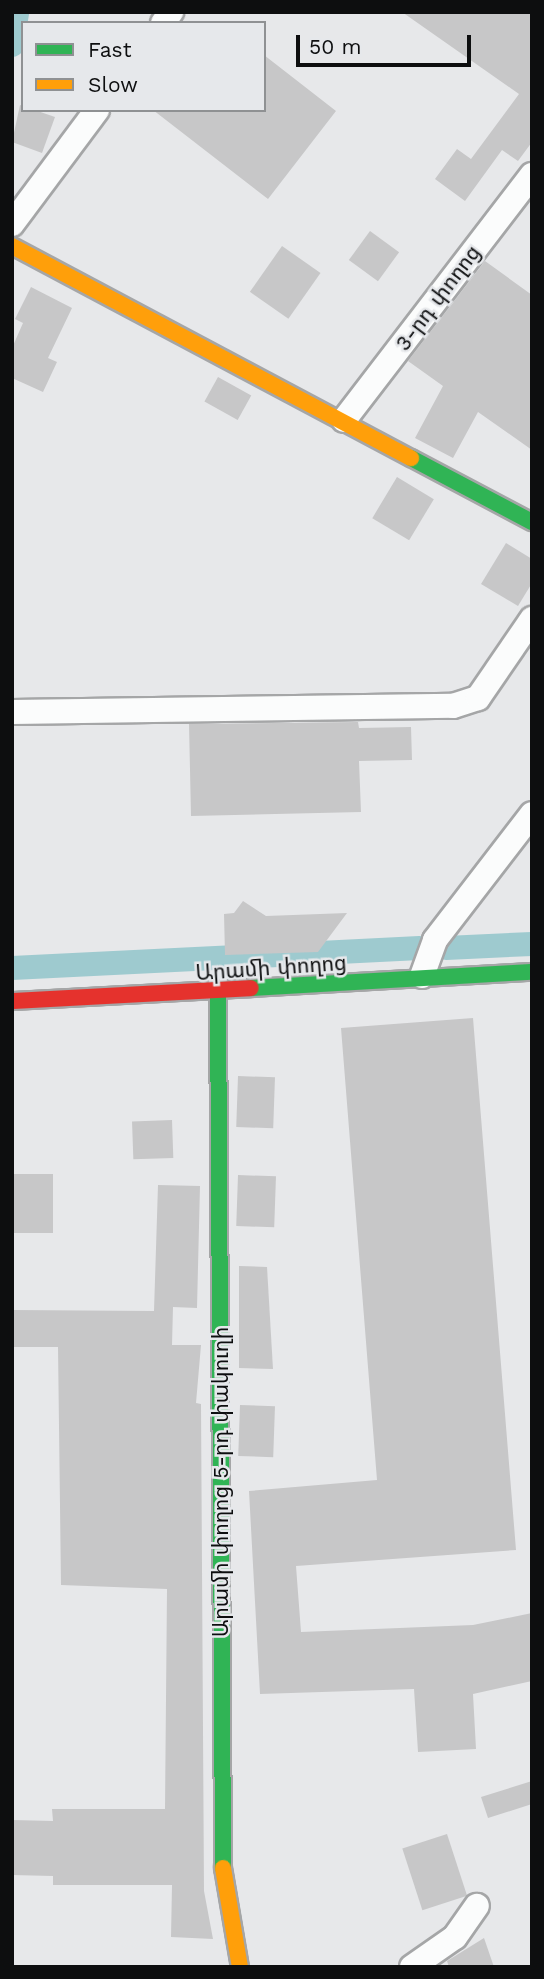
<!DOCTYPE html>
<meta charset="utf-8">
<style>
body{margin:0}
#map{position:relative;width:544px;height:1979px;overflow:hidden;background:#e7e8ea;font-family:"Work Sans","Noto Sans Armenian",sans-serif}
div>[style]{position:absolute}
.canal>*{height:24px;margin:-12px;padding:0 12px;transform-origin:12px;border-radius:12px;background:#9ecacf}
.building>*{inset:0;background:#c7c7c8;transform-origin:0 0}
.roads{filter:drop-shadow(2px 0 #a5a6a7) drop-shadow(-2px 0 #a5a6a7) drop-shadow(0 2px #a5a6a7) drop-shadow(0 -2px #a5a6a7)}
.street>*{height:24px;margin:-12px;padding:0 12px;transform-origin:12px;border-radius:12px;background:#fbfcfc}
.fast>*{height:16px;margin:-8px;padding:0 8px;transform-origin:8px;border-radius:8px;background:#30b455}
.slow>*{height:16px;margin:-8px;padding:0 8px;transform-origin:8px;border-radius:8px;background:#ff9f0a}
.jam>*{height:16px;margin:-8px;padding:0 8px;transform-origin:8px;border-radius:8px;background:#e5322d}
span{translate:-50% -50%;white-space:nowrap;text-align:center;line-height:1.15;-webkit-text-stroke:5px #e6e8eb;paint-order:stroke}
.street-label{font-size:21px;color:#0d0e0f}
.frame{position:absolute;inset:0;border:14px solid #0d0e0f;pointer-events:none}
.legend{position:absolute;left:21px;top:21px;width:245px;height:91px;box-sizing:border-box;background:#e6e8eb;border:2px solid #8f9193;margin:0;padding:9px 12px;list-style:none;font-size:21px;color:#0d0e0f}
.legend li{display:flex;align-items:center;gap:14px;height:35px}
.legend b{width:35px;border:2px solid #8f9193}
.scale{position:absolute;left:296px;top:35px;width:175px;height:32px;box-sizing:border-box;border:4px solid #0d0e0f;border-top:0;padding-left:9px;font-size:21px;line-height:24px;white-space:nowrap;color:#0d0e0f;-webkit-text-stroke:5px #e6e8eb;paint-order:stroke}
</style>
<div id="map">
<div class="canal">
<i style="left:12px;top:45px;width:33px;rotate:-81deg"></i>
<i style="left:446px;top:948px;width:86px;rotate:-2.7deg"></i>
<i style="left:12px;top:968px;width:408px;rotate:-2.8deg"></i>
</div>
<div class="building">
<i style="clip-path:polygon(402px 12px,532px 12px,532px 142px,518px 161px,502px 150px,465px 201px,435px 179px,457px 149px,471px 159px,519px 94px)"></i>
<i style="clip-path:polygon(264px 55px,336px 111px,268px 199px,153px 110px,264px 110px)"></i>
<i style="clip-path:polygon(20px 105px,55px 117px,42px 153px,12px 142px)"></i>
<i style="left:370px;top:231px;width:36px;height:36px;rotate:36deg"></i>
<i style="left:282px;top:246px;width:47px;height:56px;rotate:35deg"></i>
<i style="clip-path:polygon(485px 261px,532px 295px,532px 450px,478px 412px,453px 458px,415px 438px,443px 386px,408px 361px)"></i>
<i style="clip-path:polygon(31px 287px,72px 308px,48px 358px,57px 362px,43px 392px,12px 378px,12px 348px,23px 323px,15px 319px)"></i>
<i style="left:218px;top:377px;width:38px;height:28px;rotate:29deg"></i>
<i style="left:397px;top:477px;width:43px;height:48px;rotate:31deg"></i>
<i style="clip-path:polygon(506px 543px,532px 559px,532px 583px,518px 606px,481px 584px)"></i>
<i style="clip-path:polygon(358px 722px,359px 728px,411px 727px,412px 760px,359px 761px,361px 812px,191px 816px,189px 724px)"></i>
<i style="clip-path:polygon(243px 901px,266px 916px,347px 913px,318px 952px,225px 955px,224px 914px,234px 913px)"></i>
<i style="clip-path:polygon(473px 1018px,516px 1550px,296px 1566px,301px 1632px,473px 1625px,532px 1613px,532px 1681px,473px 1694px,476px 1749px,418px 1752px,414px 1689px,260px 1694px,249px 1491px,377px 1480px,341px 1028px)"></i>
<i style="left:238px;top:1076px;width:37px;height:51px;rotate:2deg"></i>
<i style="left:172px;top:1120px;width:38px;height:40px;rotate:88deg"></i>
<i style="left:12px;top:1174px;width:41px;height:59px"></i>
<i style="left:238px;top:1175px;width:38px;height:51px;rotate:2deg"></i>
<i style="clip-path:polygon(158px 1185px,200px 1186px,197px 1308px,173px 1307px,172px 1345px,201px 1345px,196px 1403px,201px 1404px,204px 1891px,213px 1939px,171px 1937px,172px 1885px,53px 1885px,53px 1876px,12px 1875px,12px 1820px,53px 1821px,52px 1809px,165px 1809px,167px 1589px,61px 1585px,58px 1347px,12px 1347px,12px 1310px,154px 1311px)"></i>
<i style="clip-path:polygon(239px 1266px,267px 1267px,273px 1369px,239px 1368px)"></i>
<i style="left:240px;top:1405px;width:35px;height:51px;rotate:2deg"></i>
<i style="clip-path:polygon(532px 1781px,532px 1804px,488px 1818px,481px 1797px)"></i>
<i style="left:447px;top:1834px;width:65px;height:47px;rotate:72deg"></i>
<i style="clip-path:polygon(484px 1938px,494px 1967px,449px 1967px,447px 1961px)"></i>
</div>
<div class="roads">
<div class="street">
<i style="left:163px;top:23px;width:14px;rotate:-54deg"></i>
<i style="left:12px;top:224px;width:142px;rotate:-53.3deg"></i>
<i style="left:344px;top:420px;width:309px;rotate:-52.5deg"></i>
<i style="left:12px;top:712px;width:441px;rotate:-0.8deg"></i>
<i style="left:453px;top:706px;width:26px;rotate:-18deg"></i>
<i style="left:478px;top:698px;width:96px;rotate:-55.6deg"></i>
<i style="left:422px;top:976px;width:38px;rotate:-70deg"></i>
<i style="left:435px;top:940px;width:159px;rotate:-52.4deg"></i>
<i style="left:412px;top:1967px;width:52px;rotate:-34.9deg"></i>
<i style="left:455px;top:1937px;width:38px;rotate:-55deg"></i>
</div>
<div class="fast">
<i style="left:411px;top:458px;width:137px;rotate:27.9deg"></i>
<i style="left:251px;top:988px;width:281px;rotate:-3.3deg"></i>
<i style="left:218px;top:994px;width:874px;rotate:89.67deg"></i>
</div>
<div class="slow">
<i style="left:12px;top:246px;width:452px;rotate:28deg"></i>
<i style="left:223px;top:1868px;width:100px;rotate:80.3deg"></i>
</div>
<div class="jam">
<i style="left:12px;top:1001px;width:239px;rotate:-3.1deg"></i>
</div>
</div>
<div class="street-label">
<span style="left:438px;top:298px;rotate:-53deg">3-րդ փողոց</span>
<span style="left:271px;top:968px;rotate:-4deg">Արամի փողոց</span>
<span style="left:221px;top:1482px;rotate:-90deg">Արամի փողոց 5-րդ փակուղի</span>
</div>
<div class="frame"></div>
<ul class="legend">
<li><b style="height:9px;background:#30b455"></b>Fast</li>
<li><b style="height:9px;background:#ff9f0a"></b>Slow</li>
</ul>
<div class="scale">50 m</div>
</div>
